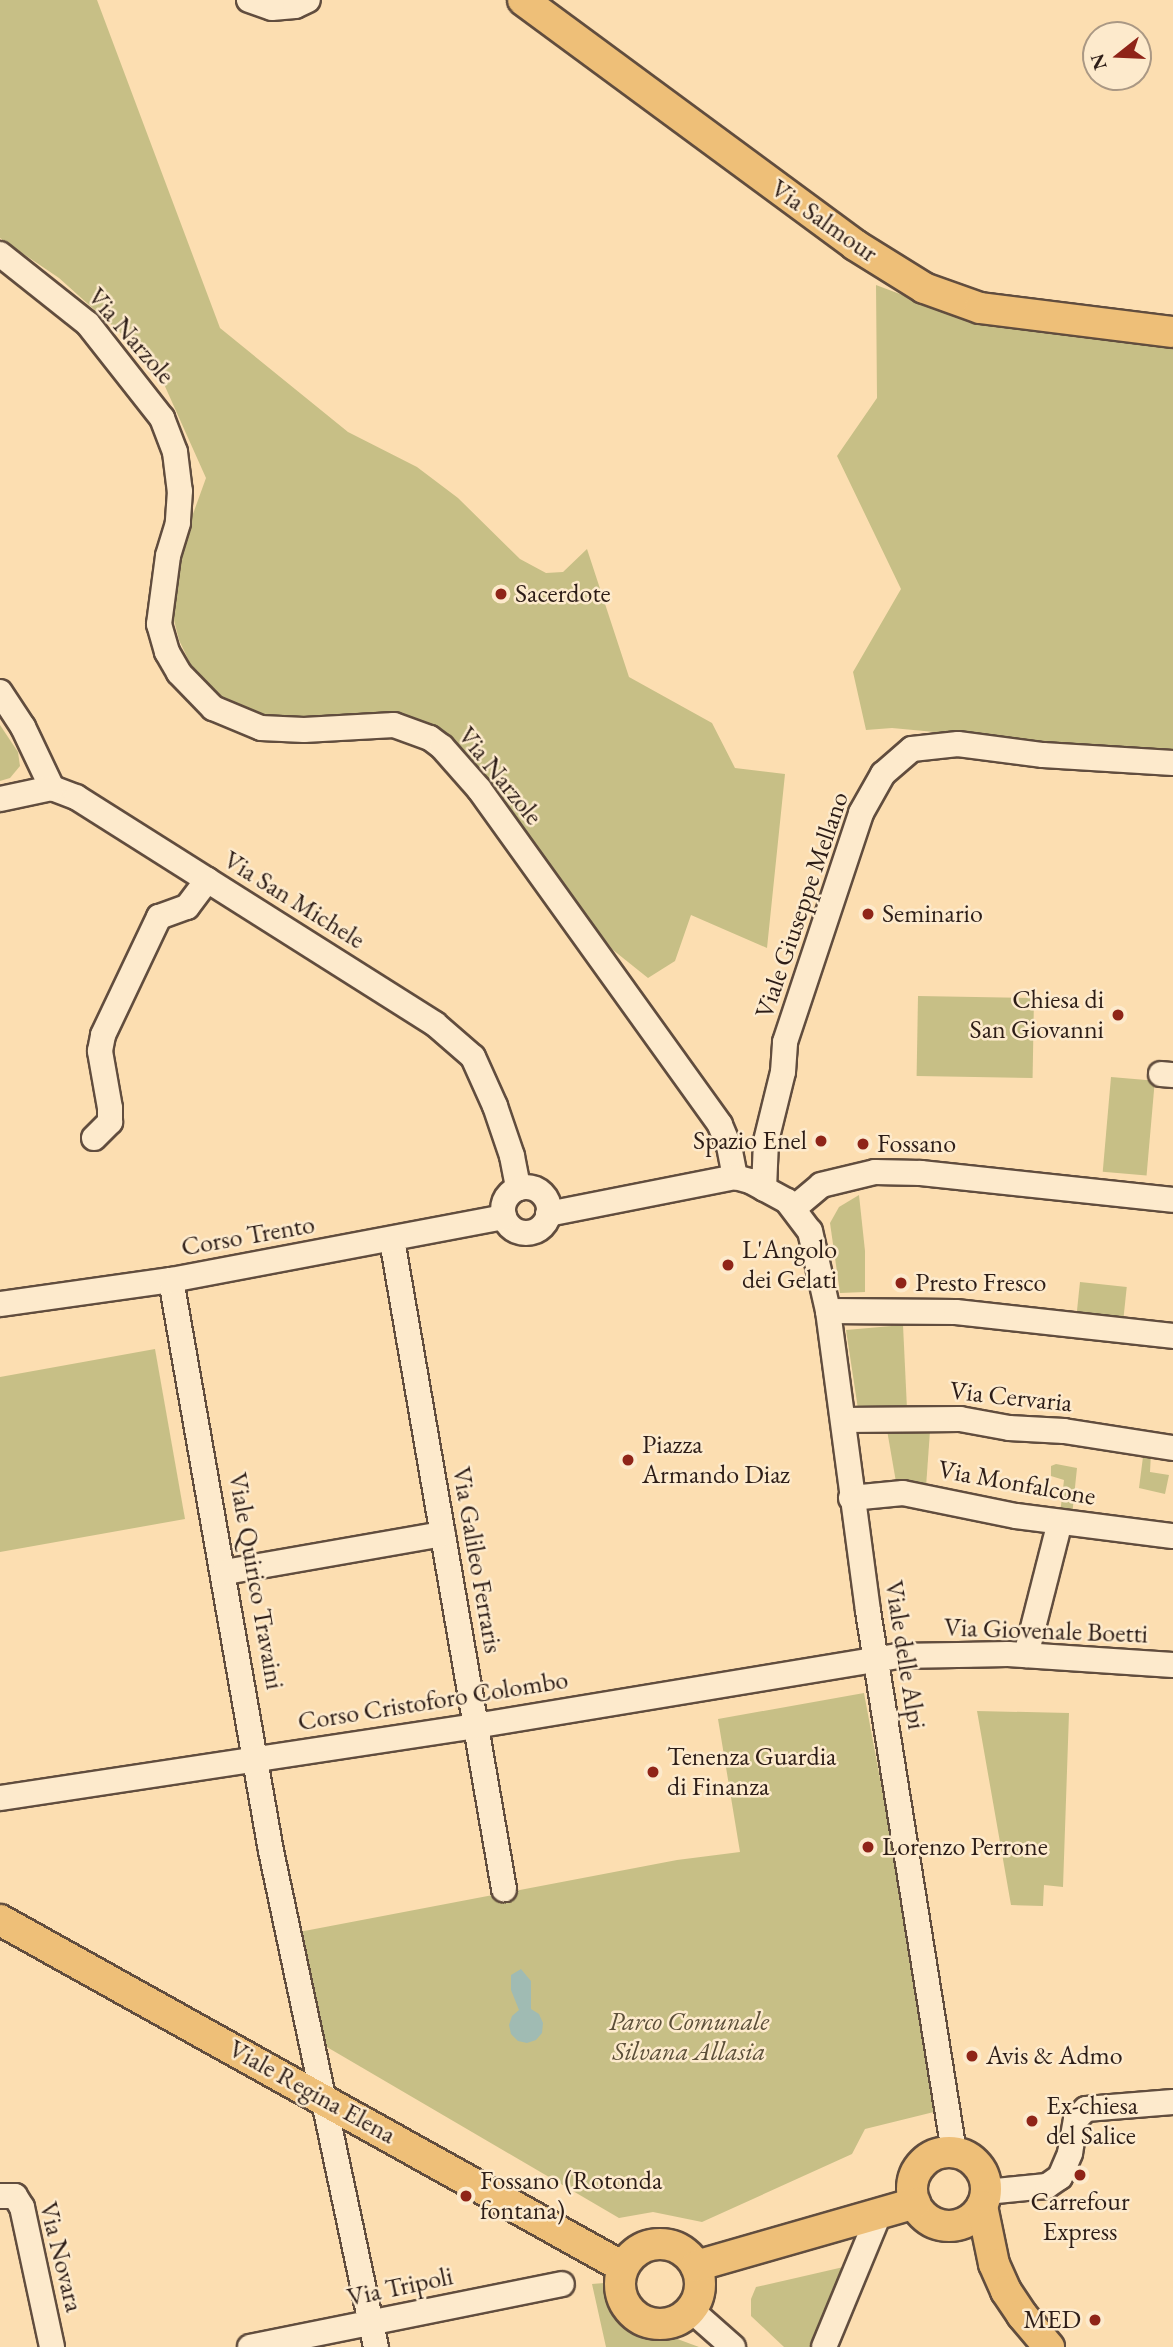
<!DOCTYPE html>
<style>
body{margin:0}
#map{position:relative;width:1173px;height:2347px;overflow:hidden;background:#fcdeb1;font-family:"EB Garamond",serif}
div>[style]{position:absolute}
.green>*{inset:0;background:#c7bf86;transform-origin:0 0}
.water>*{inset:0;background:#a0bbb3}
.roads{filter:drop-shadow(2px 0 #614d3e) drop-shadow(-2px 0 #614d3e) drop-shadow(0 2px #614d3e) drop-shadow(0 -2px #614d3e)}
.minor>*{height:24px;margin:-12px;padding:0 12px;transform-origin:12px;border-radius:12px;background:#fdeacc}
.minor>.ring{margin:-12px;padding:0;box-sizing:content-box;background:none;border:24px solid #fdeacc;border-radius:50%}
.major>*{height:30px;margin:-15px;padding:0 15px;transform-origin:15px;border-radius:15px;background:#eebf78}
.major>.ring{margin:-15px;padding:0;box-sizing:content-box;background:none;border:30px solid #eebf78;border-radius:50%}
.dots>*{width:19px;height:19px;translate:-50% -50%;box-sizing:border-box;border:4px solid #fdeacc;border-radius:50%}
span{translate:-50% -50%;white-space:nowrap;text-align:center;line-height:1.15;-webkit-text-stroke:5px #fdeacc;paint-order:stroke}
.street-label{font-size:26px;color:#2d1d17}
.poi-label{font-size:26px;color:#2d1d17}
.left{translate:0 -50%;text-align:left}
.right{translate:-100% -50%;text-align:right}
.park-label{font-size:26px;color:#5b4e38;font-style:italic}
.north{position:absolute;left:1082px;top:21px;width:70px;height:70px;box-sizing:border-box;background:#fdeacc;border:2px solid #aa9884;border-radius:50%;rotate:252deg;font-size:19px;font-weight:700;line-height:28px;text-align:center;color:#2d1d17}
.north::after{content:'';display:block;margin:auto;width:24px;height:32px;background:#8f2418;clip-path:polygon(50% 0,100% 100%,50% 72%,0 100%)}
</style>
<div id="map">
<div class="green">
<i style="clip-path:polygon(0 0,97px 0,220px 328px,348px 432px,417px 467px,458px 498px,520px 559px,546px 573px,563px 572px,587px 549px,629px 677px,712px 723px,735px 768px,785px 774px,767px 948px,691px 915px,675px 961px,648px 978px,613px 950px,448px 738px,291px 724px,232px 704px,198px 680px,179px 640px,173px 616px,176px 585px,189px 525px,206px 478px,155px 364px,59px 278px,0 238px)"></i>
<i style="clip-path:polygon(876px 285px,977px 323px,1173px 348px,1173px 754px,892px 728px,866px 730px,853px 672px,901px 589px,837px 456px,877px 398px)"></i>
<i style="clip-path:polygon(0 725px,18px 752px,20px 766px,10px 778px,0 781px)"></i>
<i style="left:918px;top:996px;width:116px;height:80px;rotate:1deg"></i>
<i style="left:1111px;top:1077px;width:44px;height:95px;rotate:5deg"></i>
<i style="clip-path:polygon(859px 1195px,865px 1251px,865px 1292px,840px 1293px,830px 1223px,839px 1207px)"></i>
<i style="left:1080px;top:1282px;width:47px;height:39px;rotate:6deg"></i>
<i style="clip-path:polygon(903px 1325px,907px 1409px,858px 1409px,846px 1330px)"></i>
<i style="clip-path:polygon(155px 1349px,185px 1519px,0 1552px,0 1377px)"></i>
<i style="clip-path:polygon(887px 1430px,930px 1431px,926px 1487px,896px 1482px)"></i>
<i style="clip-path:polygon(1144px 1449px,1151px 1453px,1150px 1472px,1169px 1475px,1165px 1494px,1139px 1488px)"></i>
<i style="clip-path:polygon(1056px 1464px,1077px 1468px,1072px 1516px,1060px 1514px,1064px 1480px,1051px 1476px,1051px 1466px)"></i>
<i style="clip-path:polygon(864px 1693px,942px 2110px,865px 2129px,852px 2154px,702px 2222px,653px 2212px,619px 2218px,320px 2043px,299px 1932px,677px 1860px,740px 1852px,718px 1719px)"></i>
<i style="clip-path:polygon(977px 1711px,1069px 1713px,1063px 1887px,1044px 1885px,1043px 1906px,1011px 1905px)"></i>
<i style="clip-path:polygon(848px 2266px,810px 2347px,784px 2347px,751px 2316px,751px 2299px,756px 2287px)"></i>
<i style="clip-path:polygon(604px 2283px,610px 2308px,633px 2333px,672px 2337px,699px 2347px,606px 2347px,592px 2284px)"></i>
</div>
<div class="water">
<i style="clip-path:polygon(521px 1969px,531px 1981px,531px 2009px,539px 2014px,543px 2023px,542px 2033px,536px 2040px,527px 2043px,518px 2041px,511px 2034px,509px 2025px,512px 2016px,519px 2010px,511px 1990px,511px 1975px)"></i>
</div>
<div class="roads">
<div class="minor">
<i style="left:249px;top:0;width:24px;rotate:19deg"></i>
<i style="left:272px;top:8px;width:23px;rotate:-5deg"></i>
<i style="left:295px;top:6px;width:14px;rotate:-25deg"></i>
<i style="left:0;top:254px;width:112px;rotate:38.5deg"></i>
<i style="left:88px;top:324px;width:120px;rotate:51.8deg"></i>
<i style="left:162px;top:418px;width:36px;rotate:69deg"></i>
<i style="left:175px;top:452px;width:39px;rotate:83deg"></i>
<i style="left:180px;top:491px;width:32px;rotate:94deg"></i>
<i style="left:178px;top:523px;width:34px;rotate:107deg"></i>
<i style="left:168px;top:556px;width:69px;rotate:97.5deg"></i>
<i style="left:159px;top:624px;width:29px;rotate:74deg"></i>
<i style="left:167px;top:652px;width:24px;rotate:60deg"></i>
<i style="left:179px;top:673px;width:49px;rotate:45.8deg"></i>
<i style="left:213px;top:708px;width:52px;rotate:22.6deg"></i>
<i style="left:261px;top:728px;width:43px;rotate:2.7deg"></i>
<i style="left:304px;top:730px;width:90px;rotate:-3.2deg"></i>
<i style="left:394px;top:725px;width:38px;rotate:20deg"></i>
<i style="left:430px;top:738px;width:15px;rotate:37deg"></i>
<i style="left:442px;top:747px;width:56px;rotate:48.6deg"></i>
<i style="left:479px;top:789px;width:413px;rotate:54.3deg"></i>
<i style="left:720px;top:1125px;width:23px;rotate:67deg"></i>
<i style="left:729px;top:1146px;width:32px;rotate:79deg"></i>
<i style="left:0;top:692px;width:42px;rotate:56.7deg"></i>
<i style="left:23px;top:727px;width:68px;rotate:64.6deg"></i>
<i style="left:52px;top:788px;width:26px;rotate:21deg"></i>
<i style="left:76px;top:797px;width:425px;rotate:32.3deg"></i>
<i style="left:435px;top:1024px;width:50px;rotate:41deg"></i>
<i style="left:473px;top:1057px;width:54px;rotate:65.8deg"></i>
<i style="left:495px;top:1106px;width:53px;rotate:71.2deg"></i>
<i style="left:512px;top:1156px;width:33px;rotate:79deg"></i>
<i style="left:0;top:799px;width:53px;rotate:-11.9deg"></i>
<i style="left:1161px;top:1074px;width:12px;rotate:5deg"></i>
<i style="left:94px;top:1138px;width:23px;rotate:-45deg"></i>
<i style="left:110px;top:1122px;width:14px;rotate:-90deg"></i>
<i style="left:110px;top:1108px;width:58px;rotate:-100deg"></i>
<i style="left:100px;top:1051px;width:16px;rotate:-79deg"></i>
<i style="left:103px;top:1035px;width:131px;rotate:-64.6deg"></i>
<i style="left:159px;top:917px;width:30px;rotate:-20deg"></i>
<i style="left:187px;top:907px;width:34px;rotate:-53deg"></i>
<i class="ring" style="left:503px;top:1187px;width:22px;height:22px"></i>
<i style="left:764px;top:1189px;width:48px;rotate:-87.6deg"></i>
<i style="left:766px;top:1141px;width:71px;rotate:-76.2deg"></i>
<i style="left:783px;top:1072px;width:30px;rotate:-86deg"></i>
<i style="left:785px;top:1042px;width:241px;rotate:-71.6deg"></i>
<i style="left:861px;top:813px;width:45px;rotate:-60.6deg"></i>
<i style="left:883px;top:774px;width:38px;rotate:-41deg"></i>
<i style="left:912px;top:749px;width:46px;rotate:-6.2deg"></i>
<i style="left:958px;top:744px;width:86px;rotate:7.4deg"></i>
<i style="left:1043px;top:755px;width:130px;rotate:3.5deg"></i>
<i style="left:794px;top:1208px;width:35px;rotate:-40deg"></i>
<i style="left:821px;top:1185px;width:56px;rotate:-13.5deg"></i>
<i style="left:875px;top:1172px;width:46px;rotate:1.2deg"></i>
<i style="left:921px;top:1173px;width:253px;rotate:6.1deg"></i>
<i style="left:548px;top:1214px;width:191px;rotate:-11.2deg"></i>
<i style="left:735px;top:1177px;width:16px;rotate:15deg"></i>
<i style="left:750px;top:1181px;width:42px;rotate:28.4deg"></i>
<i style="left:787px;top:1201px;width:38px;rotate:53deg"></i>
<i style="left:810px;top:1231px;width:82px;rotate:77.3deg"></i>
<i style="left:828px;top:1311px;width:303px;rotate:82.4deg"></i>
<i style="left:868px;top:1611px;width:548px;rotate:80.97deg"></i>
<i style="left:392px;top:1240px;width:659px;rotate:80.21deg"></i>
<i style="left:171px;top:1280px;width:580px;rotate:80.07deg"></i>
<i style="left:271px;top:1851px;width:507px;rotate:78.05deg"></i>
<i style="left:0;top:1304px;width:173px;rotate:-8deg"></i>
<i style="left:171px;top:1280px;width:339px;rotate:-10.7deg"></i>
<i style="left:828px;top:1311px;width:128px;rotate:0.4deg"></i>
<i style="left:956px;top:1312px;width:218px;rotate:6.3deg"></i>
<i style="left:843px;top:1420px;width:117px;rotate:-0.5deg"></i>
<i style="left:960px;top:1419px;width:50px;rotate:10.4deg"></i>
<i style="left:1009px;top:1428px;width:55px;rotate:3.1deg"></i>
<i style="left:1064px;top:1431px;width:110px;rotate:8.9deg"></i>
<i style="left:851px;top:1498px;width:52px;rotate:-5.5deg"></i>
<i style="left:903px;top:1493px;width:115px;rotate:11.5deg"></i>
<i style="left:1016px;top:1516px;width:158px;rotate:7.3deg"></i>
<i style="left:225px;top:1572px;width:221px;rotate:-9.9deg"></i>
<i style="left:1026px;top:1655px;width:137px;rotate:-75.7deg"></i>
<i style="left:0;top:1798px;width:480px;rotate:-8.6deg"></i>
<i style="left:475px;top:1726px;width:428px;rotate:-9.4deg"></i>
<i style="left:897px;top:1656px;width:111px;rotate:-1deg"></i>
<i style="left:1008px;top:1654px;width:165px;rotate:3.8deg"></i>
<i style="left:986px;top:2192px;width:61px;rotate:-5.6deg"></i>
<i style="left:1047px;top:2186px;width:16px;rotate:-35deg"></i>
<i style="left:1060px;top:2177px;width:26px;rotate:-67deg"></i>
<i style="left:1070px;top:2153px;width:35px;rotate:-80deg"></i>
<i style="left:1076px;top:2119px;width:14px;rotate:-45deg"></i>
<i style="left:1086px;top:2109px;width:87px;rotate:-4.6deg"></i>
<i style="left:0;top:2196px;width:15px"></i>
<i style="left:15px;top:2196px;width:13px;rotate:58deg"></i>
<i style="left:22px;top:2207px;width:143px;rotate:77.9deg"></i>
<i style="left:691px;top:2310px;width:56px;rotate:41.4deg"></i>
<i style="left:250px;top:2347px;width:318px;rotate:-11.4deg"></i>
<i style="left:824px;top:2347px;width:144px;rotate:-67.5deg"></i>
</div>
<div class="major">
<i style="left:523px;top:0;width:413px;rotate:36.4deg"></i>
<i style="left:855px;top:245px;width:81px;rotate:31.9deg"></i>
<i style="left:924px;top:288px;width:59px;rotate:19.7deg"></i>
<i style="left:980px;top:308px;width:194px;rotate:7.1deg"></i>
<i style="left:0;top:1920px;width:713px;rotate:29.12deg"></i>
<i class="ring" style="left:912px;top:2152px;width:44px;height:44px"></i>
<i style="left:982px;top:2206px;width:59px;rotate:78.3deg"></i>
<i style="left:994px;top:2264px;width:30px;rotate:66deg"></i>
<i style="left:1006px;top:2291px;width:29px;rotate:56deg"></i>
<i style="left:1022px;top:2315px;width:42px;rotate:49.8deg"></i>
<i class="ring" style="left:620px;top:2244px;width:50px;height:50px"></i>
<i style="left:696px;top:2266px;width:228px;rotate:-16deg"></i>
</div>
</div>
<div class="dots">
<i style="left:501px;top:594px;background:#8f2418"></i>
<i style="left:868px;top:914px;background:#8f2418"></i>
<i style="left:1118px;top:1015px;background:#8f2418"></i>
<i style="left:821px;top:1141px;background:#8f2418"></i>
<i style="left:863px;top:1144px;background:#8f2418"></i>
<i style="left:728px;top:1265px;background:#8f2418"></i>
<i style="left:901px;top:1283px;background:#8f2418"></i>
<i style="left:628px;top:1460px;background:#8f2418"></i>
<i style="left:653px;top:1772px;background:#8f2418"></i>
<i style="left:868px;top:1847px;background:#8f2418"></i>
<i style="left:972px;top:2056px;background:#8f2418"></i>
<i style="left:1032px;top:2121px;background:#8f2418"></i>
<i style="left:1080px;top:2175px;background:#8f2418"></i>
<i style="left:466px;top:2196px;background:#8f2418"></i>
<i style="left:1095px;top:2320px;background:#8f2418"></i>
</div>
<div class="street-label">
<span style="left:824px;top:221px;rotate:35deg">Via Salmour</span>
<span style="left:131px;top:336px;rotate:49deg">Via Narzole</span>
<span style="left:500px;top:776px;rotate:51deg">Via Narzole</span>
<span style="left:294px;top:900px;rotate:32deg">Via San Michele</span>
<span style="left:802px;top:905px;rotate:-71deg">Viale Giuseppe Mellano</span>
<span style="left:248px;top:1236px;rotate:-10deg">Corso Trento</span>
<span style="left:1011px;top:1397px;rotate:6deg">Via Cervaria</span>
<span style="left:1017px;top:1483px;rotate:10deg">Via Monfalcone</span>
<span style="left:477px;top:1560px;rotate:80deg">Via Galileo Ferraris</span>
<span style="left:256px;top:1581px;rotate:80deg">Viale Quirico Travaini</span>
<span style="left:1046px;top:1631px;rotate:2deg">Via Giovenale Boetti</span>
<span style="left:905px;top:1655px;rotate:81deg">Viale delle Alpi</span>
<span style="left:433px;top:1701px;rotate:-9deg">Corso Cristoforo Colombo</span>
<span style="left:312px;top:2092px;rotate:29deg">Viale Regina Elena</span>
<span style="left:61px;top:2257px;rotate:76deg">Via Novara</span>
<span style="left:400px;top:2287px;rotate:-12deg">Via Tripoli</span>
</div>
<div class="poi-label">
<span class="left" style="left:515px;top:594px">Sacerdote</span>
<span class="left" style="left:882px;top:914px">Seminario</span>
<span class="right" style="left:1104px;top:1015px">Chiesa di<br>San Giovanni</span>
<span class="right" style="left:807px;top:1141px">Spazio Enel</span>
<span class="left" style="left:877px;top:1144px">Fossano</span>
<span class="left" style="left:742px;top:1265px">L'Angolo<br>dei Gelati</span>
<span class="left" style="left:915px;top:1283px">Presto Fresco</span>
<span class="left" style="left:642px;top:1460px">Piazza<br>Armando Diaz</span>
<span class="left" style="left:667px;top:1772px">Tenenza Guardia<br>di Finanza</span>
<span class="left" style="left:882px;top:1847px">Lorenzo Perrone</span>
<span class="left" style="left:986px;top:2056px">Avis &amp; Admo</span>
<span class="left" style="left:1046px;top:2121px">Ex-chiesa<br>del Salice</span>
<span class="left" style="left:480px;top:2196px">Fossano (Rotonda<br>fontana)</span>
<span style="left:1080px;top:2217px">Carrefour<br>Express</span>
<span class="right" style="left:1081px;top:2320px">MED</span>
</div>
<div class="park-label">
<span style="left:689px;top:2037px">Parco Comunale<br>Silvana Allasia</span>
</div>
<div class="north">N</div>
</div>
